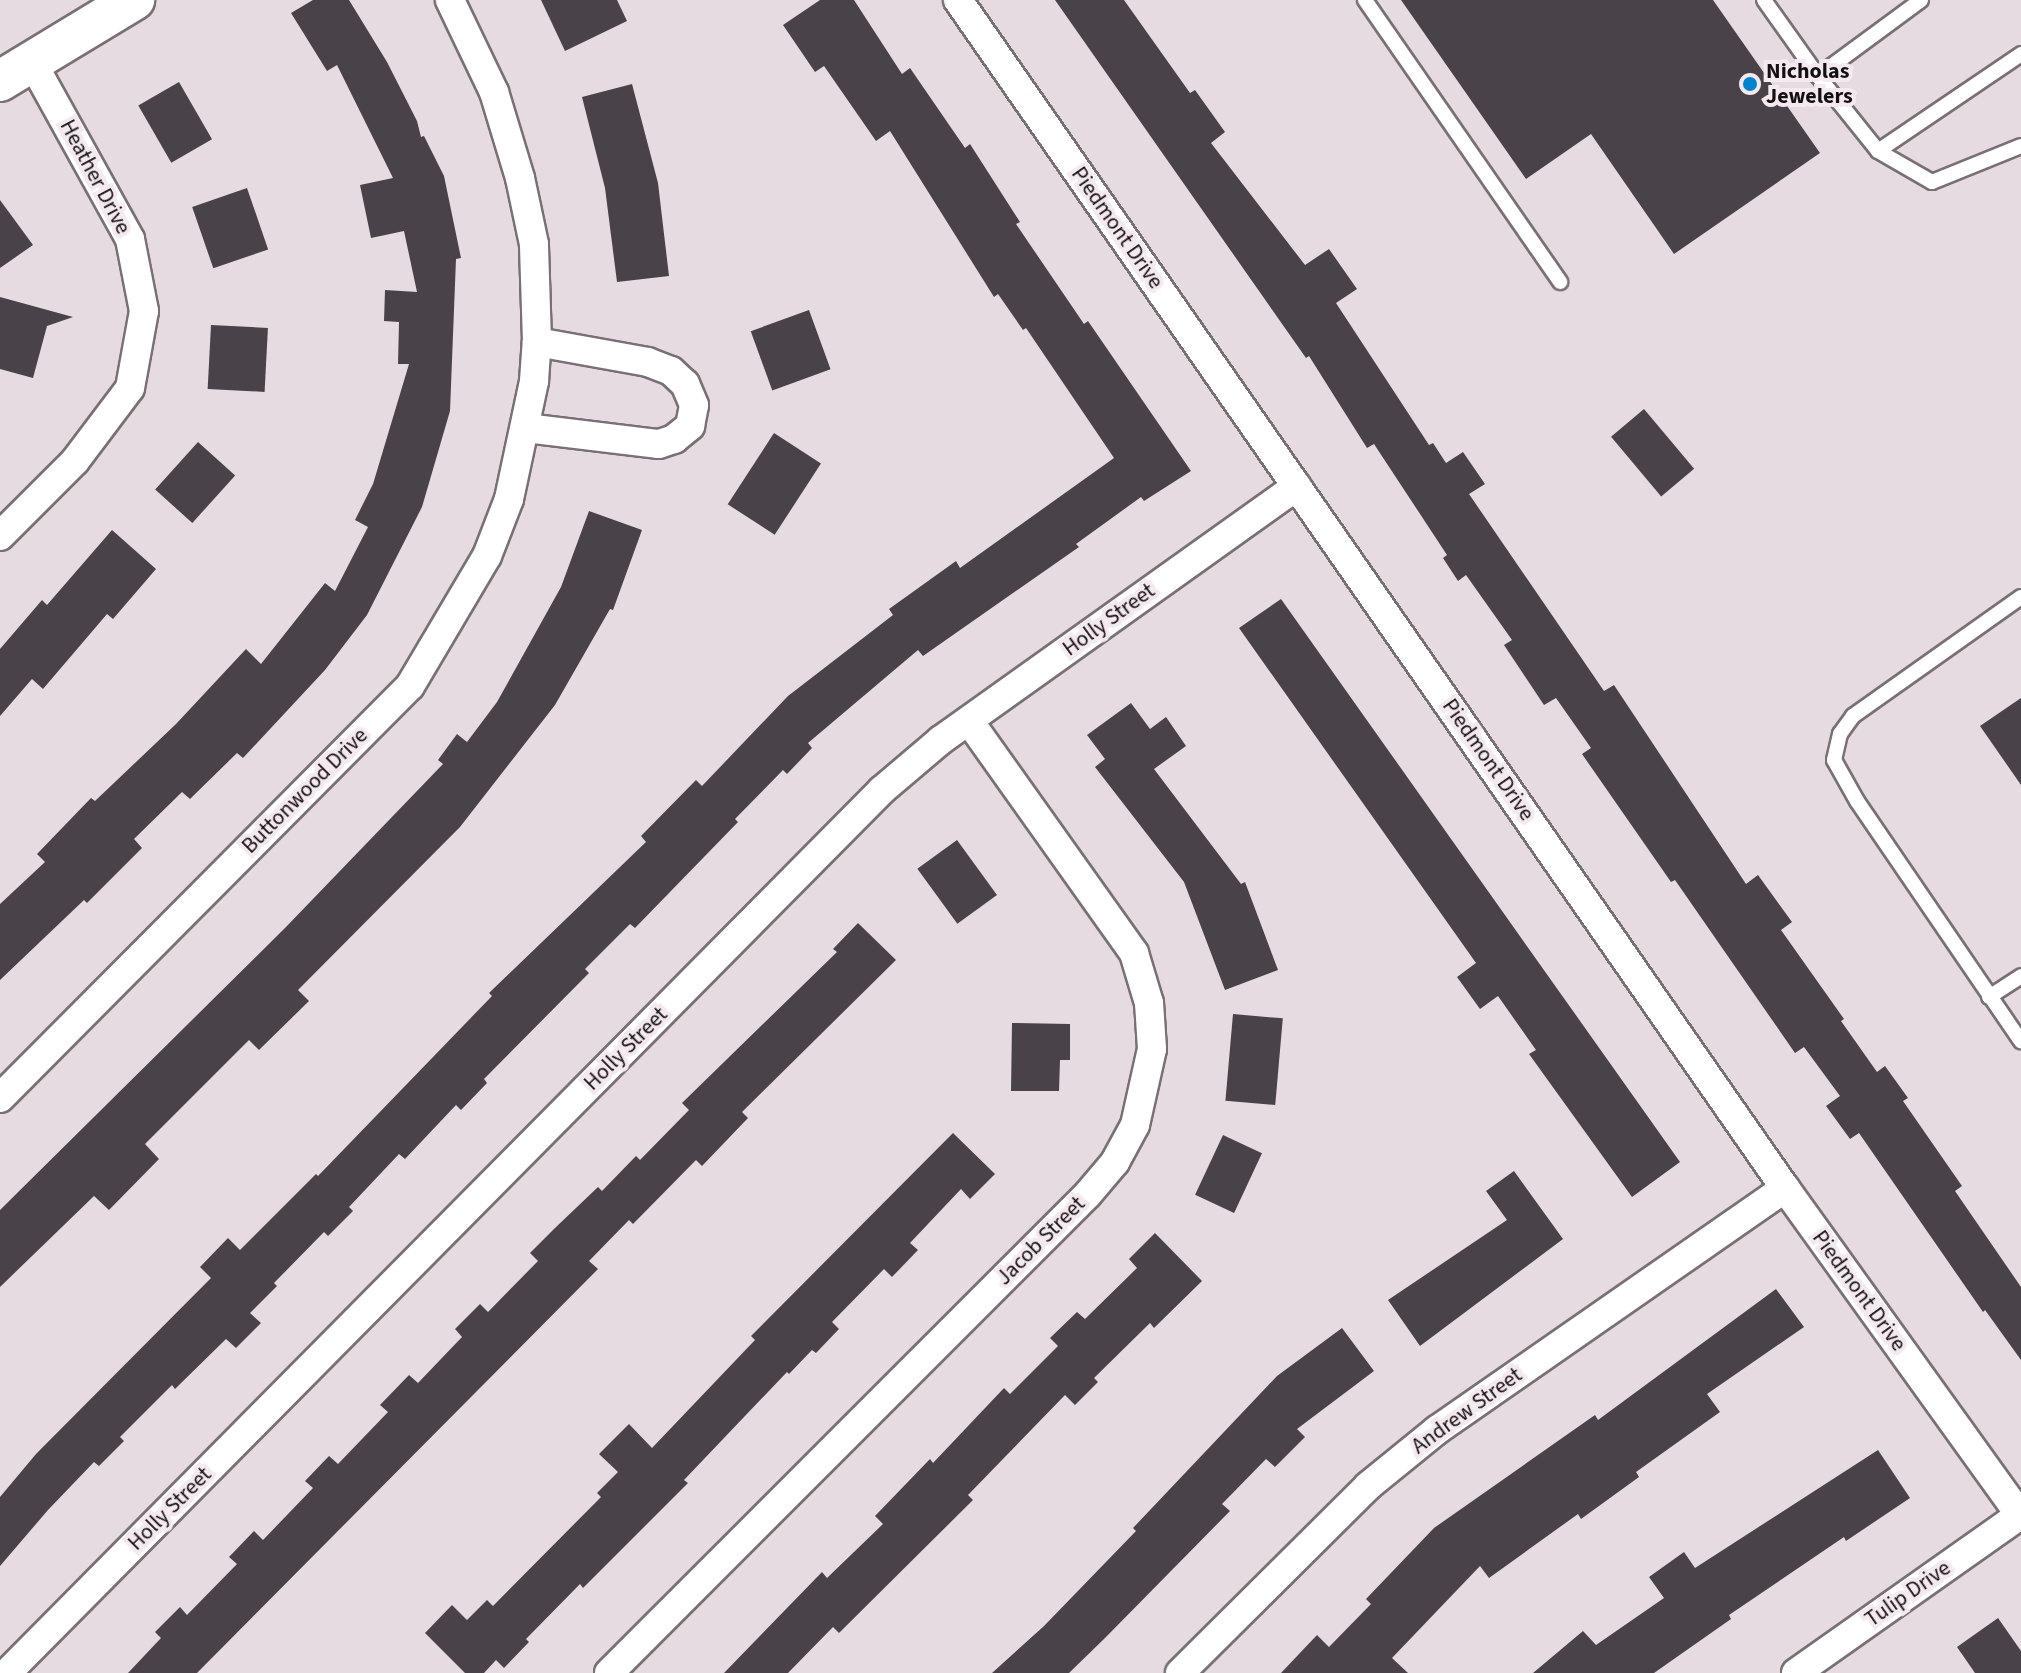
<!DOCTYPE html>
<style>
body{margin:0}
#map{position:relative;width:2021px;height:1673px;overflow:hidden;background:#e6dbe1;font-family:"Source Sans 3",sans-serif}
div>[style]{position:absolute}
.building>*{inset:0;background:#494249;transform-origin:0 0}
.roads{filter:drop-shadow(2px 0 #797074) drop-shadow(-2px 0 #797074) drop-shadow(0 2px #797074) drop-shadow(0 -2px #797074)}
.lane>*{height:14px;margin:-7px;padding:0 7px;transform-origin:7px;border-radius:7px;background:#fff}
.street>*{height:28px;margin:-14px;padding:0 14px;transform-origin:14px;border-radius:14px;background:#fff}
.secondary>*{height:40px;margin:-20px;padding:0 20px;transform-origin:20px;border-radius:20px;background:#fff}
.dots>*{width:22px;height:22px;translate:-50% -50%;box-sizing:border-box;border:4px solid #f3e9ee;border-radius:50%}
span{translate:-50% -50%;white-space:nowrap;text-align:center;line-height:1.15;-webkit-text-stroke:8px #f3e9ee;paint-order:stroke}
.poi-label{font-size:22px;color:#141012;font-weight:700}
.left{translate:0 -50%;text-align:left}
.street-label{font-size:22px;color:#141012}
</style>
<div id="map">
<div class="building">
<i style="clip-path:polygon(313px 0,349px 0,387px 62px,417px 121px,421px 137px,424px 136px,444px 176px,461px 258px,456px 259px,450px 411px,422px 507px,367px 615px,325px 670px,243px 758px,237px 753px,190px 799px,182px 792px,134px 839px,142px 848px,87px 903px,84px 900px,0 980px,0 904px,45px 862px,37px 854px,91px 798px,95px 801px,176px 724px,246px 649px,261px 664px,325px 583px,335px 591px,368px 527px,355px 520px,373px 484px,409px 364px,398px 364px,399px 322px,384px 321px,385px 290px,417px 292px,404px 231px,371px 238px,360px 185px,393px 178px,337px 65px,327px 71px,291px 13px)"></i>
<i style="clip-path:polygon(541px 0,617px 0,627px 21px,565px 51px)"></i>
<i style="clip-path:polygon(820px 0,854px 0,902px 74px,910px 68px,965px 148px,970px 144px,1020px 222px,1016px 224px,1084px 324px,1088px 321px,1191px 471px,1144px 501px,1141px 497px,1076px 544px,1079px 547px,923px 656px,918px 650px,808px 743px,812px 748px,787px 774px,783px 770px,735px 819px,738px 822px,635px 928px,630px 924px,585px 969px,589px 973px,484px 1079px,487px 1083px,461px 1110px,456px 1105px,405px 1159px,399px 1154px,349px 1207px,353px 1211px,328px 1236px,324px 1232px,274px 1283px,277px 1286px,250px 1313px,261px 1323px,236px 1348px,226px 1339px,175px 1389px,172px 1385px,120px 1437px,124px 1441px,99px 1466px,94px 1462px,48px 1510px,0 1566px,0 1497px,36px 1454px,211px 1278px,200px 1267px,228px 1238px,240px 1250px,316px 1174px,318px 1176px,492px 996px,489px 993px,646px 842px,641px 836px,696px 780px,702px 786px,788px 696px,893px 615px,889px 609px,956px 561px,960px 568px,1114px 458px,1026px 328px,1023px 330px,998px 294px,994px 297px,890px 131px,876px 141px,824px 66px,815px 72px,783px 25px)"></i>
<i style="clip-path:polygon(1055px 0,1124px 0,1190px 93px,1195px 90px,1225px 132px,1211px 143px,1305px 265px,1329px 249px,1357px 289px,1336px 303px,1429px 445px,1433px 443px,1446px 463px,1463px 452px,1485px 484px,1469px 494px,1604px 691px,1614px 685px,1746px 884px,1758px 875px,1792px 922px,1781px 930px,1844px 1019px,1841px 1021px,1877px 1072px,1885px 1066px,1908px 1098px,1903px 1101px,1962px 1186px,1955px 1191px,2021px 1287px,2021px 1360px,1985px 1310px,1983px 1312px,1859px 1133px,1850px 1139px,1826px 1106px,1840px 1096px,1804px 1047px,1795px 1053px,1675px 880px,1671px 882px,1582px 754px,1591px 748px,1556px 698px,1544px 705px,1504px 645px,1512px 640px,1466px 575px,1458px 581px,1443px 558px,1447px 555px,1374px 444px,1367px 448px,1309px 356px,1306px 358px)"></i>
<i style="clip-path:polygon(1401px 0,1713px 0,1820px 153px,1674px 254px,1591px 134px,1526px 179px)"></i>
<i style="left:179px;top:82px;width:66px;height:47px;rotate:60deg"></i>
<i style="clip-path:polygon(632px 84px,658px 183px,669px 276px,617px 282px,605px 188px,582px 97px)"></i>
<i style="left:247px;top:188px;width:65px;height:58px;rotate:71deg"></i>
<i style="clip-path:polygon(0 200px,33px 245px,0 268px)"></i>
<i style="clip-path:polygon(0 297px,73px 317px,47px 326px,33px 378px,0 369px)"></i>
<i style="left:809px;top:310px;width:63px;height:62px;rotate:70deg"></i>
<i style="left:211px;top:325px;width:57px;height:64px;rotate:3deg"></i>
<i style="left:1644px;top:409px;width:78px;height:43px;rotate:50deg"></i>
<i style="left:774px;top:433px;width:56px;height:85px;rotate:33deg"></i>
<i style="left:198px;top:442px;width:50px;height:64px;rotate:42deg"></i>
<i style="clip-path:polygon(589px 511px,642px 530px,613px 610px,610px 609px,555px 705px,460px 827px,298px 990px,309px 1001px,259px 1050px,249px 1040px,145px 1144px,159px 1159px,109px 1210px,94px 1196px,0 1287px,0 1210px,285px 928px,443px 764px,438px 760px,457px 734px,467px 742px,497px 702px,561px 587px)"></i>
<i style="clip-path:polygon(112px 530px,156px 569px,113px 619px,107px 614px,43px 689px,32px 679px,0 716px,0 649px,42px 600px,47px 605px)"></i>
<i style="clip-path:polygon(1281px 599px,1680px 1162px,1632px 1197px,1529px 1054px,1536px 1050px,1498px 996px,1480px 1009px,1457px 977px,1476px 963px,1239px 628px)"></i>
<i style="clip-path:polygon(2021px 698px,2021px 785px,1980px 726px)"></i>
<i style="clip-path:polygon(1131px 703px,1150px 729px,1166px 717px,1186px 746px,1154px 769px,1241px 884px,1245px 882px,1278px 970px,1225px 990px,1184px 882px,1095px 767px,1105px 759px,1087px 735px)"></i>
<i style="left:957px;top:840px;width:68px;height:49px;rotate:54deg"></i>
<i style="clip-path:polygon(858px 923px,896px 960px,742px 1112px,748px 1118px,702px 1166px,696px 1160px,633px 1224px,629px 1220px,589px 1261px,598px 1269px,197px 1673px,128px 1673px,161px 1638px,155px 1632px,180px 1607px,187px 1615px,237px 1564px,229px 1557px,254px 1531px,263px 1540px,313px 1488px,305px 1481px,329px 1456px,338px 1464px,388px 1412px,380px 1405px,409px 1375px,418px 1383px,462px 1337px,455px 1329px,480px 1304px,488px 1312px,538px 1261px,530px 1253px,555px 1228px,598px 1187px,602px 1191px,636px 1156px,640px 1160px,689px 1110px,682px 1103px,837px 952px,833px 949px)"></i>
<i style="left:1233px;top:1014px;width:50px;height:87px;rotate:5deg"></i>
<i style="clip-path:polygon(1012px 1023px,1070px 1024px,1070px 1060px,1060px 1060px,1059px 1091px,1011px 1091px)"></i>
<i style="clip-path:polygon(953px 1133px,995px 1174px,970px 1199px,961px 1189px,910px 1243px,918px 1250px,892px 1277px,884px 1269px,832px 1322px,839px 1329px,816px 1353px,812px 1350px,789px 1374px,787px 1372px,684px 1480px,688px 1483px,583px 1588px,580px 1584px,526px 1639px,529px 1642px,504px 1668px,496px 1660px,484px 1673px,465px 1673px,425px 1633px,452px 1605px,467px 1620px,487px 1600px,493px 1606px,601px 1497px,597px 1493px,618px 1472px,599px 1454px,629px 1424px,652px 1448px,755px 1340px,751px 1336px)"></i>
<i style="left:1223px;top:1135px;width:43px;height:66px;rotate:25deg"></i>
<i style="clip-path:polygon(1514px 1171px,1563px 1239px,1420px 1346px,1388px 1300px,1507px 1220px,1486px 1191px)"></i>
<i style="clip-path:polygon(1155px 1233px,1202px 1281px,1154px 1328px,1150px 1323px,1094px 1378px,1098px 1382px,1075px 1405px,1065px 1395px,968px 1495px,973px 1500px,839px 1633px,833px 1627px,788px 1673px,724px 1673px,822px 1572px,827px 1578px,883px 1524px,875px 1516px,930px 1459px,933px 1463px,1004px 1388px,1010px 1394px,1058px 1346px,1050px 1338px,1077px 1312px,1085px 1319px,1137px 1268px,1129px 1259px)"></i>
<i style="clip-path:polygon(1776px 1289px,1804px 1327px,1707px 1394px,1720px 1412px,1636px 1472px,1639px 1477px,1581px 1519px,1578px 1514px,1489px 1578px,1480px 1566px,1392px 1658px,1408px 1673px,1281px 1673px,1317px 1635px,1329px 1647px,1371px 1604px,1366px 1599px,1434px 1528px,1595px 1415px,1598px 1420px)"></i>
<i style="clip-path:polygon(1342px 1328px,1374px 1371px,1297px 1429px,1305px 1437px,1275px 1467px,1266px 1459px,1222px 1504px,1230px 1511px,1105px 1638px,1069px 1673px,992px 1673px,1044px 1626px,1136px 1531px,1133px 1528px,1277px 1376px)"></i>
<i style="clip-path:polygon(1878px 1450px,1910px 1498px,1846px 1541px,1844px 1537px,1729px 1615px,1731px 1619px,1654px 1673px,1533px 1673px,1583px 1631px,1596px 1645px,1664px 1598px,1649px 1577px,1684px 1552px,1695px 1568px)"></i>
<i style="clip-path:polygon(1998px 1618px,2021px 1651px,2021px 1673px,1975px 1673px,1957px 1647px)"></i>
</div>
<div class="roads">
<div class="lane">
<i style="left:1365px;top:0;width:343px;rotate:55.3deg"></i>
<i style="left:1764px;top:0;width:93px;rotate:54.6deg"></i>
<i style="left:1818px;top:76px;width:128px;rotate:-36.4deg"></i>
<i style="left:1818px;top:76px;width:96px;rotate:51.3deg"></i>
<i style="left:1878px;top:151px;width:62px;rotate:29.9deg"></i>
<i style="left:1932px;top:182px;width:96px;rotate:-22deg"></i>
<i style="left:1878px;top:151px;width:173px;rotate:-34.1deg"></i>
<i style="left:2021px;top:597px;width:206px;rotate:144.7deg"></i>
<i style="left:1853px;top:716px;width:22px;rotate:126deg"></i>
<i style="left:1840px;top:734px;width:27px;rotate:103deg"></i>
<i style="left:1834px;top:760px;width:47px;rotate:60.7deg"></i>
<i style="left:1857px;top:801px;width:291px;rotate:55.7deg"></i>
<i style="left:1989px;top:997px;width:38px;rotate:-33deg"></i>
</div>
<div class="street">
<i style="left:958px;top:0;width:1448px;rotate:55.16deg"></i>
<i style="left:1785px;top:1188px;width:405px;rotate:54.3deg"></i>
<i style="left:526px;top:428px;width:134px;rotate:6.9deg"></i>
<i style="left:659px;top:444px;width:16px;rotate:-18deg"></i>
<i style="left:674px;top:439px;width:21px;rotate:-39deg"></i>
<i style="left:690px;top:426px;width:21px;rotate:-79deg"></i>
<i style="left:694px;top:405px;width:23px;rotate:-113deg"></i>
<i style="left:685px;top:384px;width:19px;rotate:-137deg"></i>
<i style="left:671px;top:371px;width:25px;rotate:-159deg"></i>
<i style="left:648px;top:362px;width:113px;rotate:-169.8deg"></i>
<i style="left:0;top:536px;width:106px;rotate:-45deg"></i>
<i style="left:75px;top:461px;width:91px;rotate:-53deg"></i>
<i style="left:130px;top:388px;width:78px;rotate:-79.7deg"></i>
<i style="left:144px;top:311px;width:73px;rotate:-101deg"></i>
<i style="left:130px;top:239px;width:202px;rotate:-119deg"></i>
<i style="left:0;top:1098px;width:581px;rotate:-45.14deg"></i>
<i style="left:410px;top:686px;width:151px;rotate:-59.4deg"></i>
<i style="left:487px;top:556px;width:61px;rotate:-68.9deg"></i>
<i style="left:509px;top:499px;width:121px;rotate:-78deg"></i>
<i style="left:534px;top:381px;width:39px;rotate:-86deg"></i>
<i style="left:537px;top:342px;width:98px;rotate:-91.8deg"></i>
<i style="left:534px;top:244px;width:67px;rotate:-102deg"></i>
<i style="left:520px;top:178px;width:90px;rotate:-106.8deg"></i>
<i style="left:494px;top:92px;width:102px;rotate:-115.6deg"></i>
<i style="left:7px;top:1673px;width:1243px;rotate:-45.26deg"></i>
<i style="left:882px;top:790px;width:77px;rotate:-40.3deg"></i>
<i style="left:941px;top:740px;width:437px;rotate:-35.5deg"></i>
<i style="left:609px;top:1673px;width:677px;rotate:-45deg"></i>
<i style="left:1088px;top:1194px;width:42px;rotate:-49.8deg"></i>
<i style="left:1115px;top:1162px;width:42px;rotate:-61.6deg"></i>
<i style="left:1135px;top:1125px;width:78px;rotate:-77.4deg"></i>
<i style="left:1152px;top:1049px;width:46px;rotate:-93.7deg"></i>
<i style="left:1149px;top:1003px;width:52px;rotate:-106.7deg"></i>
<i style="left:1134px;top:953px;width:285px;rotate:-125.4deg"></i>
<i style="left:1180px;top:1673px;width:265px;rotate:-44.8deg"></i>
<i style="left:1368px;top:1486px;width:89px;rotate:-39.1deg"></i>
<i style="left:1437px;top:1430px;width:424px;rotate:-34.8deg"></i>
<i style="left:1796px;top:1673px;width:274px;rotate:-35.2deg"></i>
</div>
<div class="secondary">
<i style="left:0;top:81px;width:157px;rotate:-31.2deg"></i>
</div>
</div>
<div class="dots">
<i style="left:1750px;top:84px;background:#0383cb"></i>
</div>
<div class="poi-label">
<span class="left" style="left:1766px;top:84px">Nicholas<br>Jewelers</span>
</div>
<div class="street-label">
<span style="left:95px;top:177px;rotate:62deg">Heather Drive</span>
<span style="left:1117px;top:228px;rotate:55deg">Piedmont Drive</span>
<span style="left:1109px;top:620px;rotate:-36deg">Holly Street</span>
<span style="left:1488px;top:760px;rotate:55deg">Piedmont Drive</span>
<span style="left:305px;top:791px;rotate:-45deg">Buttonwood Drive</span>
<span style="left:626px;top:1049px;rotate:-45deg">Holly Street</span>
<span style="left:1041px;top:1241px;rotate:-45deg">Jacob Street</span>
<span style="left:1859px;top:1291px;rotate:54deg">Piedmont Drive</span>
<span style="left:1467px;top:1411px;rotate:-36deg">Andrew Street</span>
<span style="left:170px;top:1509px;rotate:-45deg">Holly Street</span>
<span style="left:1908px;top:1594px;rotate:-35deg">Tulip Drive</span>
</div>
</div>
